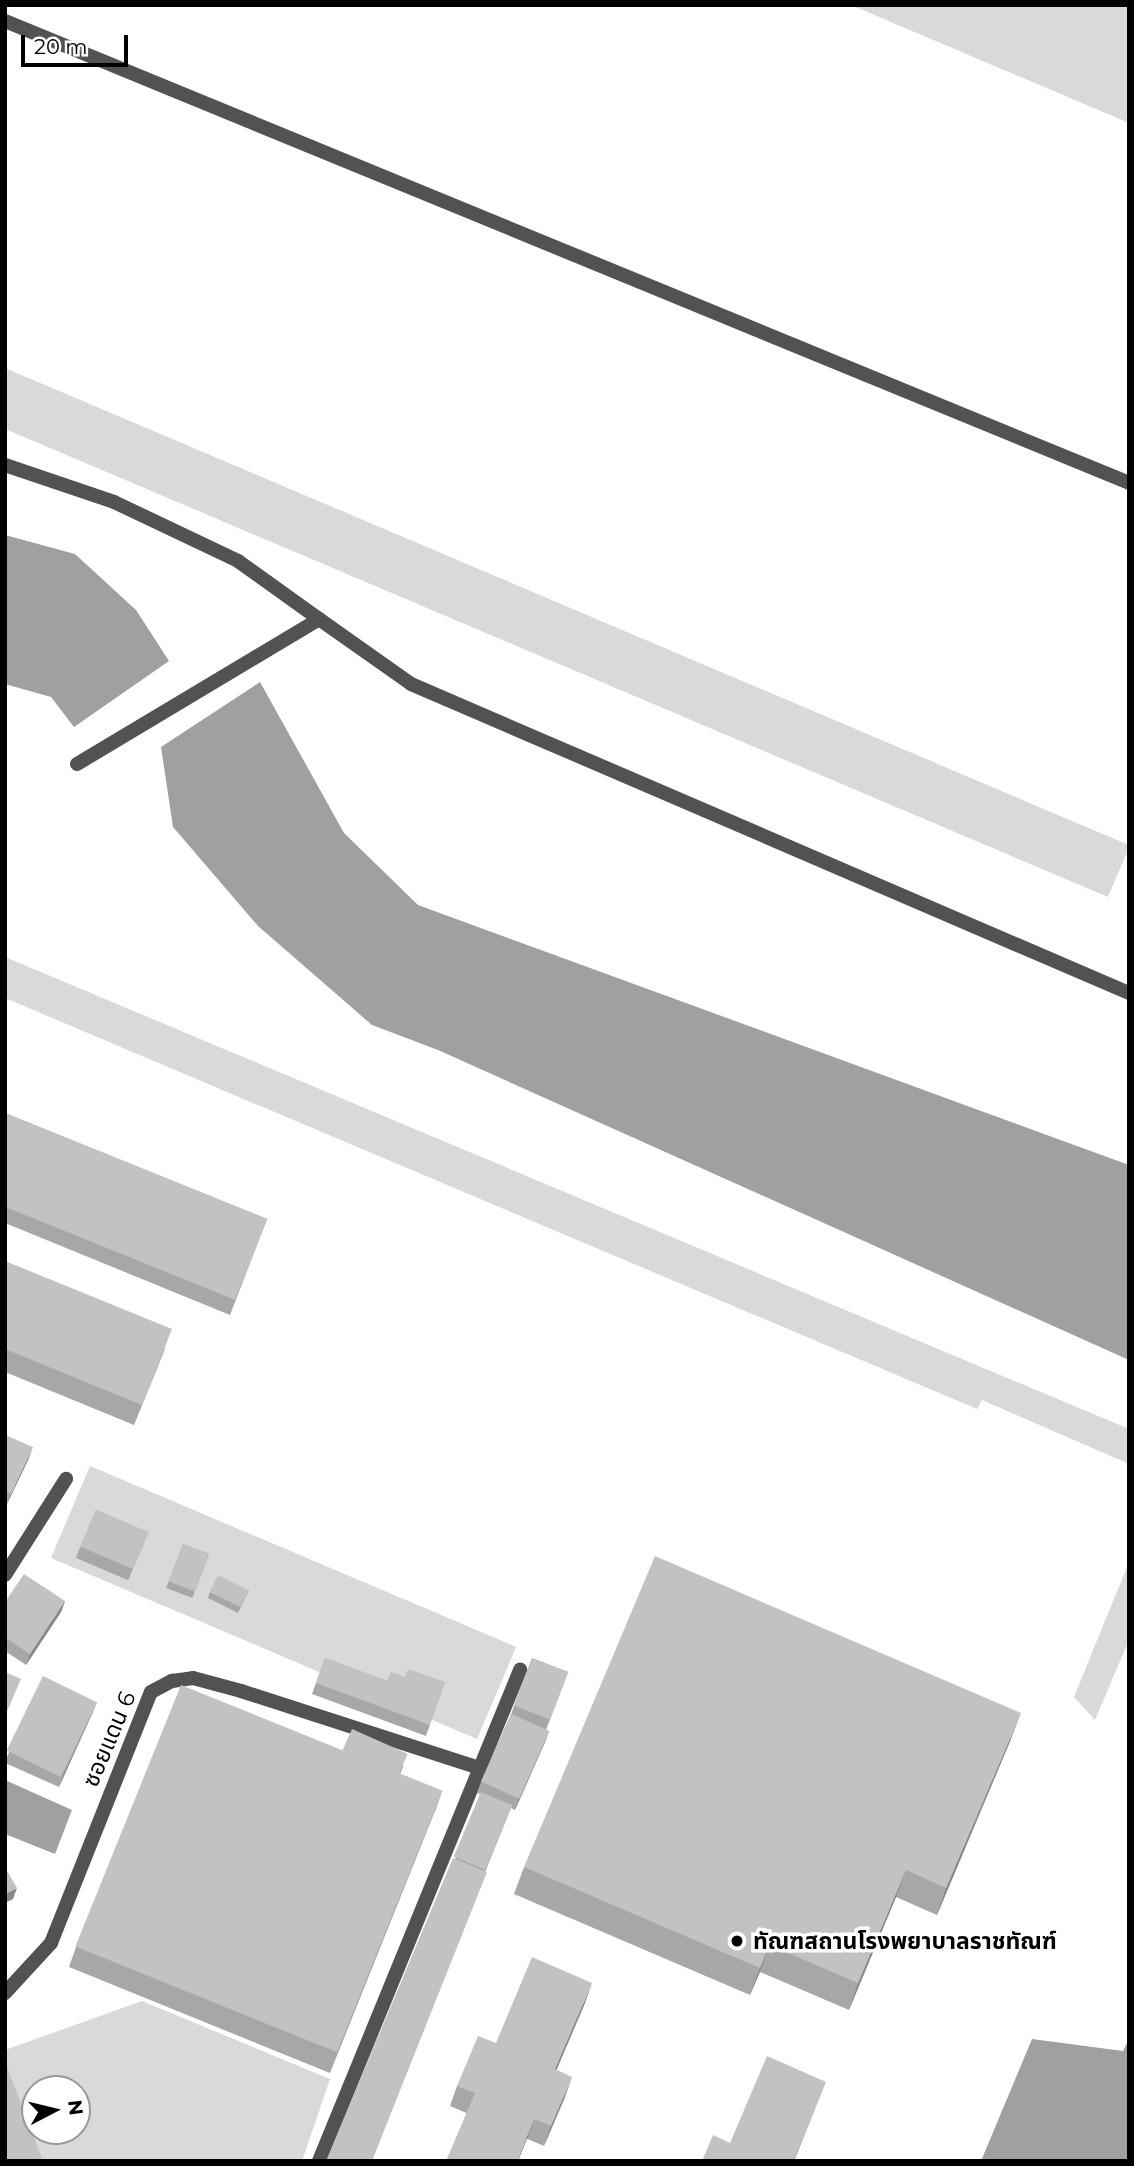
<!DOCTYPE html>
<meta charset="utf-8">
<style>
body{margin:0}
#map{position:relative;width:1134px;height:2166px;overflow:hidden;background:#fff;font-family:Montserrat,"Noto Sans Thai",sans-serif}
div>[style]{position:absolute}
.green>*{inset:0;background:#d9d9d9;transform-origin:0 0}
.water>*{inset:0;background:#a0a0a0}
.service>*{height:14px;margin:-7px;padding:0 7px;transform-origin:7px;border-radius:7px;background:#525252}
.minor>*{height:14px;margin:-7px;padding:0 7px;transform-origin:7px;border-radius:7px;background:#525252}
.wall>*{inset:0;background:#a7a7a7;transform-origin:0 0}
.shaded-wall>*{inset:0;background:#888;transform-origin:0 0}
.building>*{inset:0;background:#c2c2c2;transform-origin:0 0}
.dots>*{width:19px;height:19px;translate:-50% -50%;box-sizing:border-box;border:4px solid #fff;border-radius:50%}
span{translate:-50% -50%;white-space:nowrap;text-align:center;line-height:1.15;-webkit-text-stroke:7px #fff;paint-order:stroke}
.street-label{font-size:23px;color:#000}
.poi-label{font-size:23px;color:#000;font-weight:700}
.left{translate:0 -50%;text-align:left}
.frame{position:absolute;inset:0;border:7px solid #000;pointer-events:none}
.north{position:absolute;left:21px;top:2075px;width:70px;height:70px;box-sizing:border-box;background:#fff;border:2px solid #999;border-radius:50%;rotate:83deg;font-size:19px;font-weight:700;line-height:28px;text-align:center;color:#000}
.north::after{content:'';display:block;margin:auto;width:24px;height:32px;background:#000;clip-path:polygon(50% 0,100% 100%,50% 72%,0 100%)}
.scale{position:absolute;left:21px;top:35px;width:107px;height:32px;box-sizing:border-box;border:4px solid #000;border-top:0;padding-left:9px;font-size:21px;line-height:24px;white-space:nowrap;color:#000;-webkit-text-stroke:5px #fff;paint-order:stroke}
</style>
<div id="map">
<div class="green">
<i style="clip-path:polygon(851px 5px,1129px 5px,1129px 123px)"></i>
<i style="left:5px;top:368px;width:1222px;height:56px;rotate:23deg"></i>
<i style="clip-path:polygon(5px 957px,1129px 1429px,1129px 1464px,982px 1400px,977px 1409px,5px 998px)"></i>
<i style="left:90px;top:1466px;width:463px;height:100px;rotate:23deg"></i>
<i style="clip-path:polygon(1129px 1562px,1129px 1640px,1095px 1720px,1074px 1697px)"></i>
<i style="clip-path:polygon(evenodd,142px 2001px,330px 2079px,302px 2161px,28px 2161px,5px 2102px,5px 2050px,142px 2001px,35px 2089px,77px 2089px,77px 2131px,35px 2131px,35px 2089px)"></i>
</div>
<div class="water">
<i style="clip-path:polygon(5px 535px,75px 554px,136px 610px,169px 661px,74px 727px,51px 697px,5px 684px)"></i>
<i style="clip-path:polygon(260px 682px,344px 833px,418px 905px,1129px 1165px,1129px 1360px,438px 1050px,372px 1025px,258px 926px,173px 827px,161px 747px)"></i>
<i style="clip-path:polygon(5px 1780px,72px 1810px,55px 1854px,5px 1834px)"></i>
<i style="clip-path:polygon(1032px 2039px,1123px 2051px,1129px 2039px,1129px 2161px,981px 2161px)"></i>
</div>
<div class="service">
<i style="left:5px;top:21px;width:1215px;rotate:22.34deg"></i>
<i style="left:5px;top:1575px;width:114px;rotate:-57.6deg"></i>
<i style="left:5px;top:1993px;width:68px;rotate:-47.4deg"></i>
<i style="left:51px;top:1943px;width:270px;rotate:-68.3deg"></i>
<i style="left:151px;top:1692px;width:24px;rotate:-28deg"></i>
<i style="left:172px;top:1681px;width:21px;rotate:-8deg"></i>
<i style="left:193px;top:1678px;width:50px;rotate:15.2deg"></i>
<i style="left:241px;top:1691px;width:251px;rotate:17.9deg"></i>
<i style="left:319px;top:2161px;width:531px;rotate:-67.74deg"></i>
</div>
<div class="minor">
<i style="left:5px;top:465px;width:115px;rotate:18.7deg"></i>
<i style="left:114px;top:502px;width:137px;rotate:25.4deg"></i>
<i style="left:238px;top:561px;width:100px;rotate:35.6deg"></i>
<i style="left:77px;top:764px;width:282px;rotate:-30.9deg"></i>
<i style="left:319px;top:619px;width:113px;rotate:35.2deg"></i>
<i style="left:411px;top:684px;width:782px;rotate:23.29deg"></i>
</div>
<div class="wall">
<i style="clip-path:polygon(5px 1113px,267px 1219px,230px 1315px,5px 1223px)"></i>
<i style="clip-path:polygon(5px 1261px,165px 1349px,134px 1425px,5px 1372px)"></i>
<i style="clip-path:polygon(5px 1435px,29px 1458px,7px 1504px,5px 1503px)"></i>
<i style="left:96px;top:1510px;width:57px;height:52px;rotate:23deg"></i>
<i style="left:183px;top:1544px;width:28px;height:47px;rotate:21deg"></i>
<i style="clip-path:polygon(249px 1590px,238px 1613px,208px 1598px,210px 1592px)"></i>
<i style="clip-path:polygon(65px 1601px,61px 1612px,26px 1665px,5px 1651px,5px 1602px)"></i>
<i style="clip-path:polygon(325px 1658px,387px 1681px,405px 1677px,445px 1682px,426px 1736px,312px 1694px)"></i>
<i style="clip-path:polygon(532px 1658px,568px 1672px,546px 1730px,549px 1731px,545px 1742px,515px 1810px,511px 1808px,485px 1872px,455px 1859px,480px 1794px,477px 1793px,481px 1782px,510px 1717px)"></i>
<i style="clip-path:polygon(97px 1702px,59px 1787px,5px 1763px,9px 1752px)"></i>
<i style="clip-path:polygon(1011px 1739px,937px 1915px,896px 1897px,849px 2010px,760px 1972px,750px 1995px,514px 1894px,524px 1867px)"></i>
<i style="clip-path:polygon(404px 1765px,400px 1774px,435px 1811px,330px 2073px,69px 1967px,76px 1947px)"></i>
<i style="clip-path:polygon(585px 2003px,556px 2070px,565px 2097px,544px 2146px,450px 2106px,457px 2086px,496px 2043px)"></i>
</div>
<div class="shaded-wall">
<i style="clip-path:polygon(33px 1447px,29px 1458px,7px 1504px,11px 1494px)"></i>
<i style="clip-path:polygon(65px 1601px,61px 1612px,26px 1665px,30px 1654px)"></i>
<i style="clip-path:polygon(97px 1702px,93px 1712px,59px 1787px,63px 1776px)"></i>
<i style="clip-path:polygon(1021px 1713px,1011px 1739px,937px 1915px,946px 1888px)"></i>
<i style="clip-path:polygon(549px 1731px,545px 1742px,515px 1810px,519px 1799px)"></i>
<i style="left:442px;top:1791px;width:21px;height:282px;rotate:109deg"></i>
<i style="clip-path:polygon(906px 1870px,896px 1897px,849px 2010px,858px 1983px)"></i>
<i style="clip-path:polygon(17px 1888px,13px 1899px,5px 1903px,5px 1894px)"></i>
<i style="clip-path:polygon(769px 1945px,760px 1972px,750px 1995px,760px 1968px)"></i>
<i style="clip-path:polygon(592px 1983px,585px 2003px,548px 2090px,555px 2069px)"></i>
<i style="clip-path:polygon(572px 2077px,565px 2097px,544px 2146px,551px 2126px)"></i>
<i style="clip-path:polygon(826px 2082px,794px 2161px,793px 2161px)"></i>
<i style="clip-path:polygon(534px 2119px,527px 2139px,518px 2161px,517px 2161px)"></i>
</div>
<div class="building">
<i style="left:5px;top:1113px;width:283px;height:87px;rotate:22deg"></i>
<i style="clip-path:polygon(5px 1261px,172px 1329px,142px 1405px,5px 1349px)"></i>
<i style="clip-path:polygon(5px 1435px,33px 1447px,11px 1494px,5px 1490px)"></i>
<i style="left:96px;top:1510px;width:57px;height:40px;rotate:23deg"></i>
<i style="left:183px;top:1544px;width:28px;height:40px;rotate:21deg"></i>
<i style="clip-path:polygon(655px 1556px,1021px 1713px,946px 1888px,906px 1870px,858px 1983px,769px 1945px,760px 1968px,524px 1867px)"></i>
<i style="clip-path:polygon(24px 1574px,65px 1601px,30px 1654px,5px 1637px,5px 1602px)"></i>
<i style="left:218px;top:1575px;width:34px;height:19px;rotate:26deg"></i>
<i style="clip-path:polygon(325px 1658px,387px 1681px,391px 1672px,405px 1677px,408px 1669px,445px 1682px,430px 1725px,316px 1683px)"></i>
<i style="left:532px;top:1658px;width:39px;height:51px;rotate:21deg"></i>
<i style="clip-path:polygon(5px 1672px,21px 1679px,5px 1716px)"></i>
<i style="left:43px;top:1676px;width:60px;height:83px;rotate:26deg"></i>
<i style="left:181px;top:1685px;width:282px;height:282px;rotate:22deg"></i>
<i style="left:511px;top:1714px;width:42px;height:74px;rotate:24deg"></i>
<i style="left:352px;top:1729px;width:61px;height:24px;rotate:24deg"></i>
<i style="left:481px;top:1792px;width:34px;height:70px;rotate:23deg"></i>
<i style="clip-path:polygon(453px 1858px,487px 1872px,372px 2161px,326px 2161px)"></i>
<i style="clip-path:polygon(5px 1867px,17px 1888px,5px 1894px)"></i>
<i style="clip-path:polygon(532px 1957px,592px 1983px,555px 2069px,572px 2077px,551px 2126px,534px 2119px,517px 2161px,446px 2161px,475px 2093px,457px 2086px,478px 2036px,496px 2043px)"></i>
<i style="clip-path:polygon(767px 2056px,826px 2082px,793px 2161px,702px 2161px,713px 2135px,730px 2143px)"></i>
<i style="clip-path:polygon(5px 2062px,43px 2161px,5px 2161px)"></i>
</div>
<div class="dots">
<i style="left:737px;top:1941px;background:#000"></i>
</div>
<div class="street-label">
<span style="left:109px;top:1739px;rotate:-67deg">ซอยแดน 6</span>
</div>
<div class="poi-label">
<span class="left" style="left:753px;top:1941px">ทัณฑสถานโรงพยาบาลราชทัณฑ์</span>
</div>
<div class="frame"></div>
<div class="north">N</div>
<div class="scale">20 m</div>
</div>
